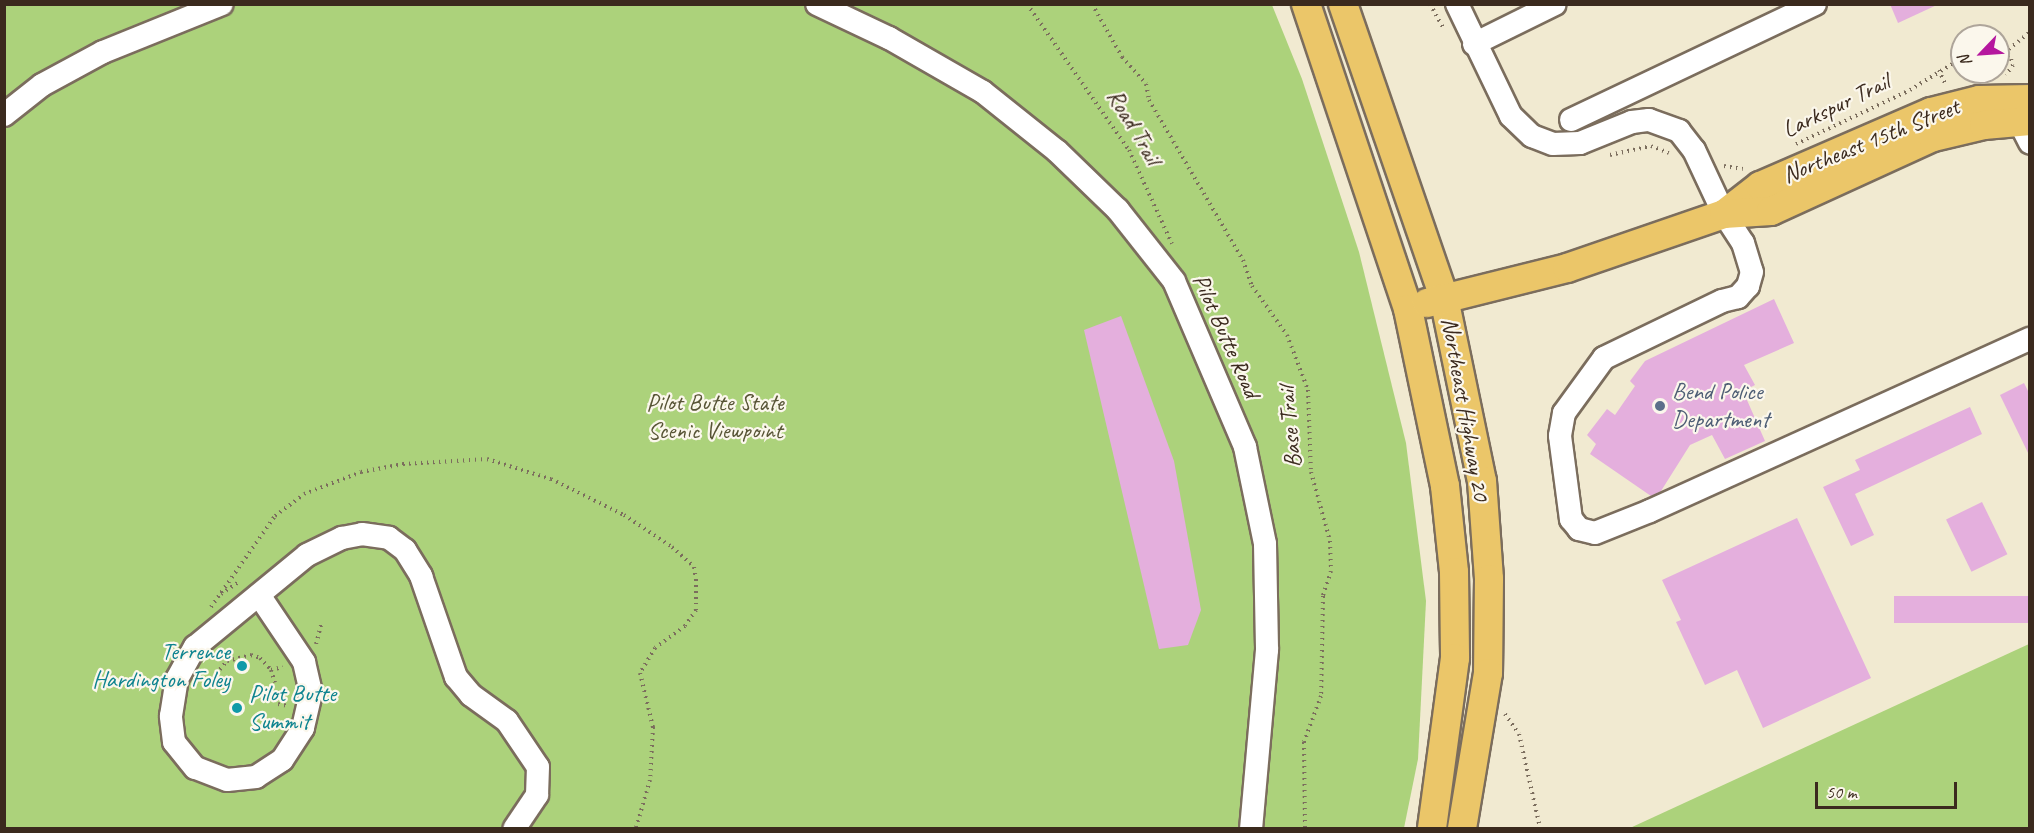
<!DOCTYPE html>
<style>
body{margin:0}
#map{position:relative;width:2034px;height:833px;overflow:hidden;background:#f1ead1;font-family:Caveat,sans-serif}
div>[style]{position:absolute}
.green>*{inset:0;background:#acd27b}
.building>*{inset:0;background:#e4afdd;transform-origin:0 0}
.path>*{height:4px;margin-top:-2px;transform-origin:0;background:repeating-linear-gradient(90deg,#7b6d5d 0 1.5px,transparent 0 6px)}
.roads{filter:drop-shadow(2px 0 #7b6d5d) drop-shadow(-2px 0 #7b6d5d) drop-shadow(0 2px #7b6d5d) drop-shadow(0 -2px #7b6d5d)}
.minor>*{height:22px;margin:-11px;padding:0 11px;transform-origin:11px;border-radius:11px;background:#fff}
.major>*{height:28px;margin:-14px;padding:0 14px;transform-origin:14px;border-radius:14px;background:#ebc669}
.dots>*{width:16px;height:16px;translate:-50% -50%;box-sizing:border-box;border:3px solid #fbf7ec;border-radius:50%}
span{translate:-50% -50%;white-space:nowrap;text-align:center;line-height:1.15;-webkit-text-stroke:4.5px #fbf7ec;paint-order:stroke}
.street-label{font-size:24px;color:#3b2a1e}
.service-label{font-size:24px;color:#4e5e75}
.left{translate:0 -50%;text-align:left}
.park-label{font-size:24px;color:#575435}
.culture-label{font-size:24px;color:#0d838f}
.right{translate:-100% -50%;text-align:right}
.frame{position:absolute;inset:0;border:6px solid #3b2a1e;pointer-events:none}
.north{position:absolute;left:1950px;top:24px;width:60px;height:60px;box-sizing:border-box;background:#fbf7ec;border:2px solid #aea59a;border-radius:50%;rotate:245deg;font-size:16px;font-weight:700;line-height:24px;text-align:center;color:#3b2a1e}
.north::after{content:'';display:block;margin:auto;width:21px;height:27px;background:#b5179e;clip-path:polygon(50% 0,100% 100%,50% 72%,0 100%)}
.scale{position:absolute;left:1815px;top:782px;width:142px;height:27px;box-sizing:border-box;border:3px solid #3b2a1e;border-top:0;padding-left:8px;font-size:18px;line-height:21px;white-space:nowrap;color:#3b2a1e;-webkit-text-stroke:4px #fbf7ec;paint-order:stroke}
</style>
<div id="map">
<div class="green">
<i style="clip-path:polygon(5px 5px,1272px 5px,1302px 79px,1359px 252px,1406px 443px,1426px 601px,1418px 759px,1404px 828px,5px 828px)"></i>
<i style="clip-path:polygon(2029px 644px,2029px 828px,1630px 828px)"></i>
</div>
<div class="building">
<i style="clip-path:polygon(1890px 4px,1939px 4px,1898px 23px)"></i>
<i style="clip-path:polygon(1774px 299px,1794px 343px,1744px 365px,1755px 385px,1743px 391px,1765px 441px,1725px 459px,1712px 435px,1690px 445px,1661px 491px,1651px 496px,1590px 454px,1596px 444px,1587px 435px,1607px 409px,1615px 415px,1635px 386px,1630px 381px,1645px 361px)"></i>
<i style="clip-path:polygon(1121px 316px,1174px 461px,1201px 610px,1188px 645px,1159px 649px,1084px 330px)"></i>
<i style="clip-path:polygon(2024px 383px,2030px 395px,2030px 457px,2000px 395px)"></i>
<i style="clip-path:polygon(1970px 407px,1982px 434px,1855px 494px,1874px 535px,1851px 546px,1823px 487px,1860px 470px,1855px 460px)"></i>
<i style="left:1982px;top:502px;width:58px;height:40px;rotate:64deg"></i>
<i style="clip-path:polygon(1797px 518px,1871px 678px,1763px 728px,1737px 670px,1705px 685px,1676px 622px,1681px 620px,1662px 580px)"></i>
<i style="left:2030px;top:596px;width:27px;height:136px;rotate:90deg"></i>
</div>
<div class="path">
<i style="left:1027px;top:4px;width:178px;rotate:55.1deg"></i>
<i style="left:1129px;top:150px;width:103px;rotate:65.4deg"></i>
<i style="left:1092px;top:4px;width:61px;rotate:60.5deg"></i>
<i style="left:1122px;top:57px;width:36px;rotate:48deg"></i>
<i style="left:1146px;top:84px;width:16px;rotate:79deg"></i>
<i style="left:1149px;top:100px;width:186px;rotate:59.6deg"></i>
<i style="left:1243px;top:260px;width:28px;rotate:71deg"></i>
<i style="left:1252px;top:286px;width:60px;rotate:54.5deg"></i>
<i style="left:1287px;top:335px;width:59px;rotate:69.1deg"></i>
<i style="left:1308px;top:390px;width:82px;rotate:87.9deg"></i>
<i style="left:1311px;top:472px;width:72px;rotate:74.6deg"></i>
<i style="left:1330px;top:541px;width:30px;rotate:88deg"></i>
<i style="left:1331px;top:571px;width:26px;rotate:108deg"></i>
<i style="left:1323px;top:596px;width:100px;rotate:91.1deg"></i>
<i style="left:1321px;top:696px;width:49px;rotate:110.3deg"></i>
<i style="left:1304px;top:742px;width:86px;rotate:89.3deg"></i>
<i style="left:1430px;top:4px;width:29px;rotate:61deg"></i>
<i style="left:1998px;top:50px;width:16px;rotate:35deg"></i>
<i style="left:2011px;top:59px;width:6px;rotate:72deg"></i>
<i style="left:2013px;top:65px;width:12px;rotate:125deg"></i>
<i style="left:2004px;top:53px;width:33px;rotate:-39deg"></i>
<i style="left:1939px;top:70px;width:17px;rotate:66deg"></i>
<i style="left:1796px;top:144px;width:126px;rotate:-25.3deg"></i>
<i style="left:1910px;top:90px;width:61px;rotate:-31.6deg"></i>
<i style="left:1610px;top:155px;width:42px;rotate:-12.4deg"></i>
<i style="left:1651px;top:146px;width:19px;rotate:21deg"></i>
<i style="left:1724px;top:166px;width:19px;rotate:9deg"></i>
<i style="left:221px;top:594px;width:22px;rotate:-34deg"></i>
<i style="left:211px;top:607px;width:111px;rotate:-54.9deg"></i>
<i style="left:275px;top:516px;width:36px;rotate:-37deg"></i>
<i style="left:304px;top:494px;width:61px;rotate:-21.1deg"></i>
<i style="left:361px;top:472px;width:43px;rotate:-10.8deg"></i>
<i style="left:403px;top:464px;width:84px;rotate:-3.4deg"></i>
<i style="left:487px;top:459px;width:67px;rotate:17.4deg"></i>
<i style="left:551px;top:479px;width:81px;rotate:26.3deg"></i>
<i style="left:624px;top:515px;width:58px;rotate:33.7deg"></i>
<i style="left:672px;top:547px;width:30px;rotate:42deg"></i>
<i style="left:694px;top:567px;width:12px;rotate:81deg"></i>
<i style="left:696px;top:579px;width:31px;rotate:90deg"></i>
<i style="left:696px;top:610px;width:19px;rotate:125deg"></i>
<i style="left:685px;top:626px;width:37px;rotate:144deg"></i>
<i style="left:655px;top:648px;width:29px;rotate:121deg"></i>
<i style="left:640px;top:673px;width:56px;rotate:76.5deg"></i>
<i style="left:653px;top:727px;width:53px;rotate:93.2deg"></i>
<i style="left:650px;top:780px;width:50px;rotate:106.3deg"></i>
<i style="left:316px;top:644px;width:20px;rotate:-75deg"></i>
<i style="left:271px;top:670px;width:13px;rotate:72deg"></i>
<i style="left:216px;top:674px;width:17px;rotate:-50deg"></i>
<i style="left:227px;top:661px;width:25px;rotate:-14deg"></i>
<i style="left:251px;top:655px;width:9px;rotate:18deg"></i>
<i style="left:260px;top:658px;width:16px;rotate:47deg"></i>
<i style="left:271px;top:670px;width:12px;rotate:-14deg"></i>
<i style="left:278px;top:704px;width:11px;rotate:10deg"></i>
<i style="left:1505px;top:714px;width:24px;rotate:55deg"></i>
<i style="left:1519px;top:734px;width:96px;rotate:77.4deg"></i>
</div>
<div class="roads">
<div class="minor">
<i style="left:817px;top:4px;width:80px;rotate:25.3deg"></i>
<i style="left:889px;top:38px;width:108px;rotate:29.9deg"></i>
<i style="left:983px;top:92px;width:95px;rotate:38.6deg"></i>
<i style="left:1057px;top:151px;width:85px;rotate:44deg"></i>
<i style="left:1118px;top:210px;width:90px;rotate:51.7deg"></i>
<i style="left:1174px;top:281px;width:181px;rotate:66.8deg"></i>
<i style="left:1245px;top:447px;width:99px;rotate:78.3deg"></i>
<i style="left:1265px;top:544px;width:106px;rotate:88.9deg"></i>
<i style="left:1267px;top:650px;width:179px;rotate:95.1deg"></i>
<i style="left:1457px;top:4px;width:124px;rotate:64.3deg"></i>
<i style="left:1511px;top:116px;width:29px;rotate:44deg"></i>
<i style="left:1532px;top:136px;width:22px;rotate:21deg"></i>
<i style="left:1553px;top:144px;width:27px;rotate:-2deg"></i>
<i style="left:1580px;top:143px;width:56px;rotate:-22deg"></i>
<i style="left:1632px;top:122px;width:17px;rotate:-7deg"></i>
<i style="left:1649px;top:120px;width:32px;rotate:20deg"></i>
<i style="left:1679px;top:131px;width:24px;rotate:52deg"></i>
<i style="left:1694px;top:150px;width:71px;rotate:64.9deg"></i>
<i style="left:1724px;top:214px;width:35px;rotate:57deg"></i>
<i style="left:1743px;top:243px;width:30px;rotate:73deg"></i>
<i style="left:1752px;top:272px;width:15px;rotate:106deg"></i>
<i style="left:1748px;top:286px;width:15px;rotate:132deg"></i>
<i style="left:1738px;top:297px;width:16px;rotate:166deg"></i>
<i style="left:1722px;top:301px;width:131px;rotate:154.2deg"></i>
<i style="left:1604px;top:358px;width:68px;rotate:126deg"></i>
<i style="left:1564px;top:413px;width:23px;rotate:100deg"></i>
<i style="left:1560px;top:436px;width:84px;rotate:82.5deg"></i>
<i style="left:1571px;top:519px;width:13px;rotate:51deg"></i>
<i style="left:1579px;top:529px;width:16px;rotate:14deg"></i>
<i style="left:1595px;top:533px;width:59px;rotate:-21.8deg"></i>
<i style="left:1650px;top:511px;width:417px;rotate:-24.4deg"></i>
<i style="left:1474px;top:44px;width:90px;rotate:-26.3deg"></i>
<i style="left:2020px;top:107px;width:16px;rotate:90deg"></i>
<i style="left:2020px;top:123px;width:22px;rotate:63deg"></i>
<i style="left:4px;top:115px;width:48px;rotate:-38.3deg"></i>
<i style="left:42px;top:85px;width:69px;rotate:-28.4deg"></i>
<i style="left:103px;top:52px;width:128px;rotate:-22deg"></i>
<i style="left:1571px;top:120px;width:270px;rotate:-25.4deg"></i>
<i style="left:259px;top:595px;width:81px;rotate:56.1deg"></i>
<i style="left:304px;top:662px;width:32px;rotate:77deg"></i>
<i style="left:311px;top:693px;width:36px;rotate:103deg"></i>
<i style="left:303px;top:728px;width:38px;rotate:123deg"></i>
<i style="left:282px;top:760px;width:31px;rotate:147deg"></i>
<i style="left:256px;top:777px;width:29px;rotate:174deg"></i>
<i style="left:227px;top:780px;width:34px;rotate:-159deg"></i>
<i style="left:195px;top:768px;width:33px;rotate:-129deg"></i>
<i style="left:174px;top:742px;width:26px;rotate:-97deg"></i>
<i style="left:171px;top:716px;width:37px;rotate:-81deg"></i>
<i style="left:177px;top:679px;width:37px;rotate:-61deg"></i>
<i style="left:195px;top:647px;width:145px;rotate:-39.4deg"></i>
<i style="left:307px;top:555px;width:39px;rotate:-26deg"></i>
<i style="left:342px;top:538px;width:20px;rotate:-11deg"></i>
<i style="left:362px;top:534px;width:27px;rotate:8deg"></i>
<i style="left:389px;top:538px;width:20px;rotate:37deg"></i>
<i style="left:405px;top:550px;width:31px;rotate:58deg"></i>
<i style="left:421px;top:576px;width:107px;rotate:70.9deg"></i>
<i style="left:456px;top:677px;width:23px;rotate:50deg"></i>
<i style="left:471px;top:695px;width:44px;rotate:35.8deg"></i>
<i style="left:507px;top:721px;width:55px;rotate:56deg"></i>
<i style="left:538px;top:767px;width:28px;rotate:92deg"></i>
<i style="left:537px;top:795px;width:40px;rotate:124deg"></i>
</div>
<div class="major">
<i style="left:1306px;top:4px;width:322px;rotate:71.5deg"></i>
<i style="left:1408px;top:309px;width:181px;rotate:78.2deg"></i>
<i style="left:1445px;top:486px;width:86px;rotate:84deg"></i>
<i style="left:1454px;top:572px;width:86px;rotate:89.3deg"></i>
<i style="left:1455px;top:658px;width:172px;rotate:97.7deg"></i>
<i style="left:1343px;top:4px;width:311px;rotate:71deg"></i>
<i style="left:1444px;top:298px;width:187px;rotate:78.3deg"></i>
<i style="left:1482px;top:481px;width:98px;rotate:85.9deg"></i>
<i style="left:1489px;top:579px;width:94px;rotate:90.6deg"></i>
<i style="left:1488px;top:673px;width:157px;rotate:99.5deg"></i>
<i style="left:1724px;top:214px;width:46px;rotate:-37.9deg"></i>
<i style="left:1760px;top:186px;width:186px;rotate:-23.4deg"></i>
<i style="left:1931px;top:112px;width:49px;rotate:-14deg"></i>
<i style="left:1979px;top:100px;width:51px;rotate:-1.1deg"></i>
<i style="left:1427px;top:303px;width:144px;rotate:-14deg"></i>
<i style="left:1567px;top:268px;width:166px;rotate:-19deg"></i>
<i style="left:1724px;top:214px;width:47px;rotate:-3.7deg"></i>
<i style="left:1771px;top:211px;width:178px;rotate:-24.6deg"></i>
<i style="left:1933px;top:137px;width:52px;rotate:-13.2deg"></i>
<i style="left:1984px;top:125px;width:46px;rotate:-5deg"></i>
</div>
</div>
<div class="dots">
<i style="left:1660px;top:406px;background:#5c6f8a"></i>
<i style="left:242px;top:666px;background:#0f9aa8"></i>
<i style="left:237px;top:708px;background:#0f9aa8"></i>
</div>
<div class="street-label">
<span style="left:1836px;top:106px;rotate:-26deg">Larkspur Trail</span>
<span style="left:1134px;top:127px;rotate:59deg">Road Trail</span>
<span style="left:1871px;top:141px;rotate:-22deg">Northeast 15th Street</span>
<span style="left:1226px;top:336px;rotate:66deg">Pilot Butte Road</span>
<span style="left:1465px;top:409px;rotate:80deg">Northeast Highway 20</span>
<span style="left:1290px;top:427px;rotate:-95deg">Base Trail</span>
</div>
<div class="service-label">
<span class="left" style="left:1672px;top:406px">Bend Police<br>Department</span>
</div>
<div class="park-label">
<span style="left:715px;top:417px">Pilot Butte State<br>Scenic Viewpoint</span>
</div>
<div class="culture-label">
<span class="right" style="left:230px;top:666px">Terrence<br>Hardington Foley</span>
<span class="left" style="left:249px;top:708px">Pilot Butte<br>Summit</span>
</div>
<div class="frame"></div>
<div class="north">N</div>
<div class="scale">50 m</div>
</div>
